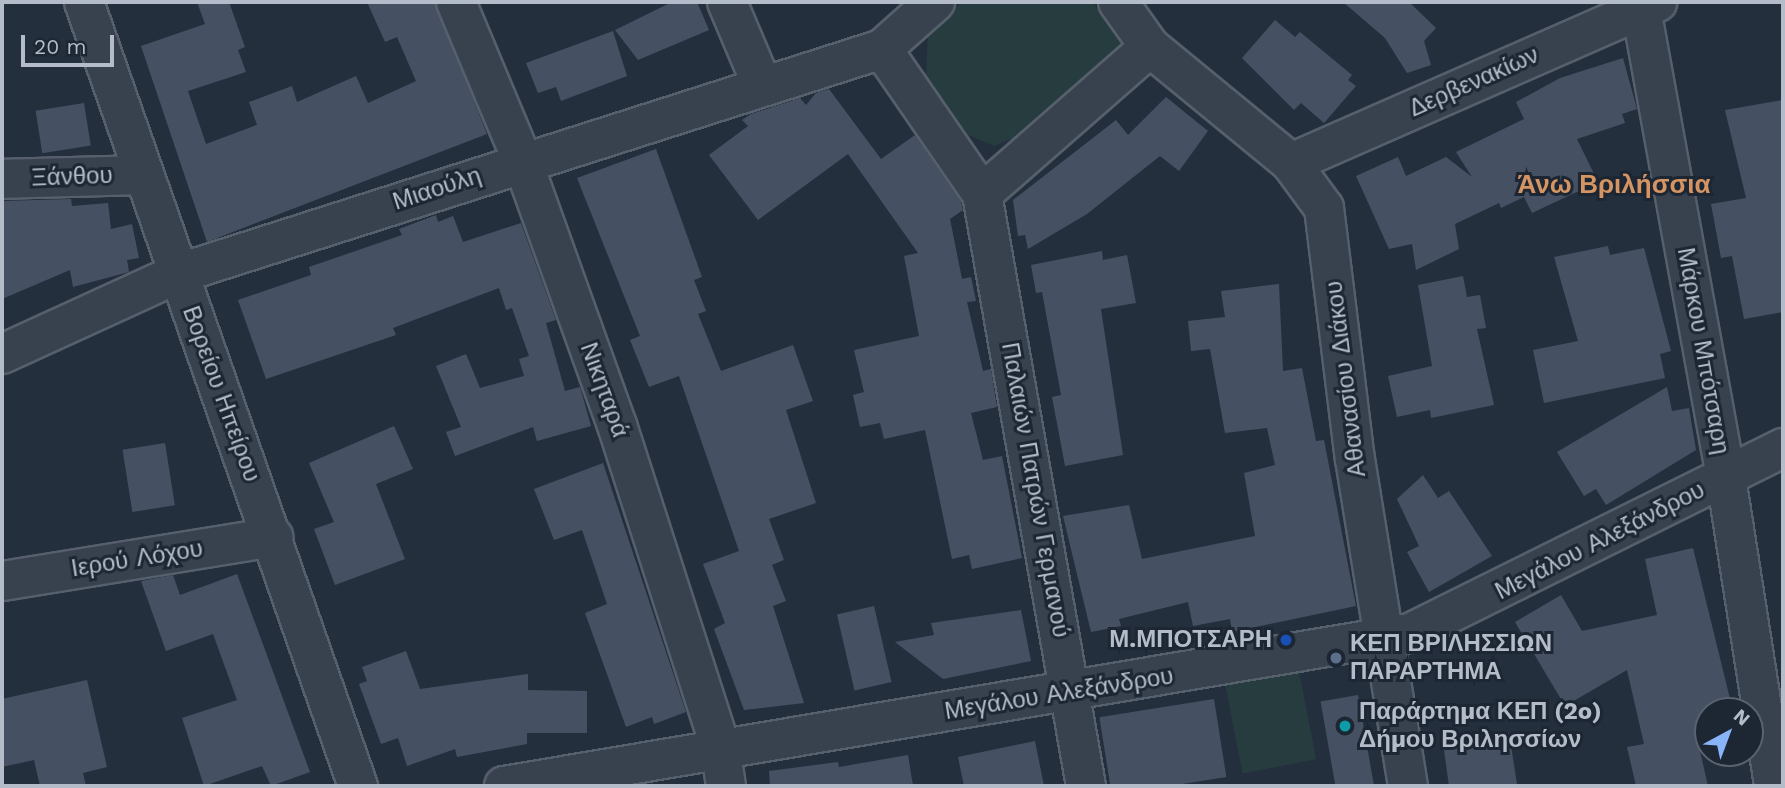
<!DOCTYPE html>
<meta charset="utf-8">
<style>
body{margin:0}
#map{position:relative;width:1785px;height:788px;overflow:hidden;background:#242f3e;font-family:"Work Sans",sans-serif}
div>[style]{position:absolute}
.green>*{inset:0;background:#263c3f;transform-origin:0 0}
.building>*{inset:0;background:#455162;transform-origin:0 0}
.roads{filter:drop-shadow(2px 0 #565f6c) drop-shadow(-2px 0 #565f6c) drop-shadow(0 2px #565f6c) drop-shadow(0 -2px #565f6c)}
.minor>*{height:38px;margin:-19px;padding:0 19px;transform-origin:19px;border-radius:19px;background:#38414e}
.dots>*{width:19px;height:19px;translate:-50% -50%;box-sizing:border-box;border:4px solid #1d2633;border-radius:50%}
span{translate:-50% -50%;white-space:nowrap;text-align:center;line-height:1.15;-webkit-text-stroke:6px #1d2633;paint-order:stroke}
.street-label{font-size:24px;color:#b4bcc9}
.poi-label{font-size:24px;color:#b4bcc9;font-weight:700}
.right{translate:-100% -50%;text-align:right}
.left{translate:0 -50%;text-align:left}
.neighbourhood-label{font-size:26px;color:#d59563;font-weight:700}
.frame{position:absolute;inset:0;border:4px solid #b4bcc9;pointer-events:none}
.north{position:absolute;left:1694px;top:697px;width:70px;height:70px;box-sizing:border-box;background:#1d2633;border:2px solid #59626f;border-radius:50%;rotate:41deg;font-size:19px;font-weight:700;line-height:28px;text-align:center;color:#b4bcc9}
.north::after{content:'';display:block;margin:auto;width:24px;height:32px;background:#8ab4f8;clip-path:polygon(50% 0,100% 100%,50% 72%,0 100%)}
.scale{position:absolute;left:21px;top:35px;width:93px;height:32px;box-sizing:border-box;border:4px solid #b4bcc9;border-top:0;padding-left:9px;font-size:21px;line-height:24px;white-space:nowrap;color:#b4bcc9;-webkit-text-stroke:5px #1d2633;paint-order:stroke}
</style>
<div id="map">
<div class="green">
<i style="clip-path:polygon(962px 2px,1093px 2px,1125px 48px,1034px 130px,994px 146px,968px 135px,926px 77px,928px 33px)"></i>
<i style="left:1298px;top:666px;width:95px;height:75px;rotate:79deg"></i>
</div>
<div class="building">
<i style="clip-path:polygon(197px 2px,229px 2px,245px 47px,238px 50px,246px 72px,188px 91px,206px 144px,257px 125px,249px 102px,292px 86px,297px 102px,356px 76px,368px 103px,416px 81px,397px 37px,385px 42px,367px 2px,435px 2px,487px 134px,207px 242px,141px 46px,205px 24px)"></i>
<i style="clip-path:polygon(672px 2px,697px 2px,709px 30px,638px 60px,615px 30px)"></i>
<i style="clip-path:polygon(1343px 2px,1409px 2px,1436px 28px,1424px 41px,1431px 65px,1407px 73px,1385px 38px)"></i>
<i style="clip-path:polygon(1275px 20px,1295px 37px,1300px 32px,1352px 75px,1348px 80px,1356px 86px,1324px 123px,1301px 103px,1294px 110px,1242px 58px)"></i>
<i style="clip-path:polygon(613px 31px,627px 76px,561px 101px,556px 87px,538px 93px,526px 63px)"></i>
<i style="clip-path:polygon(1623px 58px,1637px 109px,1622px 114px,1625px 123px,1577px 139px,1598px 182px,1532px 213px,1524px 197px,1501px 208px,1499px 203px,1455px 224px,1459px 249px,1416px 270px,1412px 244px,1389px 249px,1356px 176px,1398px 157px,1406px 176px,1446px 157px,1472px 177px,1456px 152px,1524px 119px,1516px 102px,1560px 78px)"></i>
<i style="clip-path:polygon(829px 89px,881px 159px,915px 135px,961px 202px,963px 210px,950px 219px,962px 279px,971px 277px,976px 301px,967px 302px,983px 371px,991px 369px,997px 407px,971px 413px,983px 460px,1002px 456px,1022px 558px,972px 569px,969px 555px,952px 559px,925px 430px,884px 439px,880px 423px,860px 427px,853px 395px,864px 392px,854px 350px,919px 336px,904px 256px,918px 253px,848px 154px,758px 220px,709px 155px,748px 126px,742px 120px,751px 114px,800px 98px,806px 105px,816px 93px)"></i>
<i style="clip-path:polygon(1166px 97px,1208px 131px,1179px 171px,1160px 156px,1087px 214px,1028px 249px,1025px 235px,1018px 236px,1013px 200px,1116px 120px,1128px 135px)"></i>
<i style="clip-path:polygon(1783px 100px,1783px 312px,1744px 319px,1732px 256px,1721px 258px,1711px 204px,1746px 198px,1725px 110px)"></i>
<i style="left:84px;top:103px;width:43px;height:49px;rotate:81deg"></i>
<i style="clip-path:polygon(656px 149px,702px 277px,694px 280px,706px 311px,698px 314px,721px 371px,793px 345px,813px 401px,786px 410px,816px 503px,769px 519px,784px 560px,772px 565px,786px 601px,773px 606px,804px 703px,744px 710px,714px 629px,725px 623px,703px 564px,739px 551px,679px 376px,649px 387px,630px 340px,640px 336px,577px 178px)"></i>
<i style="clip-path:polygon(71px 199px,72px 206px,108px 203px,111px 229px,132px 224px,139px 258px,127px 260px,129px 272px,73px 287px,70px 270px,2px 299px,2px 201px)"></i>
<i style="clip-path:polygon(436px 215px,438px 222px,453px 216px,463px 242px,521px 223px,556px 320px,546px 323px,565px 391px,580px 387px,591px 426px,537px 441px,533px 427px,455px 456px,446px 432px,461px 427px,436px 366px,466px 354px,480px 388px,524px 376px,519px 359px,529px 356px,512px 308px,506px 310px,499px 288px,393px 328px,396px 335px,266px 379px,238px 300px,311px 275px,309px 267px,402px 235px,399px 229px)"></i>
<i style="clip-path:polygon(1608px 246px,1610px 255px,1644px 248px,1671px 351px,1660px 354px,1665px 378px,1544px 403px,1533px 350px,1578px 341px,1554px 257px)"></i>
<i style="clip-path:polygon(1102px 251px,1103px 260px,1127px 255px,1136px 303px,1101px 309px,1123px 455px,1065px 466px,1052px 397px,1061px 395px,1042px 292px,1036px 293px,1031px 265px)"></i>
<i style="clip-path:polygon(1463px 276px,1467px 297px,1480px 295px,1486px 328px,1477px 329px,1494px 405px,1431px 418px,1430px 410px,1397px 417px,1388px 376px,1432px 366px,1418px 285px)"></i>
<i style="clip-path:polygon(1279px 284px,1283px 371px,1302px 368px,1316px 441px,1324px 440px,1356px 606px,1232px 632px,1230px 619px,1193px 626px,1188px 602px,1119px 619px,1121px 626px,1091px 632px,1063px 516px,1129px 505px,1142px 559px,1255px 536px,1244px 473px,1275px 465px,1267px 428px,1225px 433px,1210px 349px,1191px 351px,1188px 321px,1225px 317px,1221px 291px)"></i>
<i style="clip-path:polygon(1667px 387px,1672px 411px,1689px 408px,1696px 450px,1606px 505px,1596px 489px,1584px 496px,1557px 452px)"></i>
<i style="clip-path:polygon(394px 426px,413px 469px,376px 484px,405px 559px,335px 585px,314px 529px,334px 522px,309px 463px)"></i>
<i style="left:165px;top:443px;width:63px;height:43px;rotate:81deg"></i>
<i style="clip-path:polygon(603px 463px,686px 712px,654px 724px,652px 717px,626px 727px,585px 613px,607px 604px,582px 530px,554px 540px,534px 489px)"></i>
<i style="clip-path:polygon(1423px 475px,1438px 498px,1449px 491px,1492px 556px,1429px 592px,1407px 552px,1419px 546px,1397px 499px)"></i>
<i style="clip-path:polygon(1693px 548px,1733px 711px,1708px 711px,1708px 736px,1697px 738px,1708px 786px,1636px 786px,1627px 747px,1644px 744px,1627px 670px,1565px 706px,1515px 622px,1561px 595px,1582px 631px,1657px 615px,1645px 559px)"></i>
<i style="clip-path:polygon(237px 574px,310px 772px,271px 786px,262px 766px,204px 786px,182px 718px,237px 700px,213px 634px,166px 651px,141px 581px,173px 575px,180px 595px)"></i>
<i style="left:874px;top:606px;width:78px;height:38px;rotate:77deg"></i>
<i style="clip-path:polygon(1021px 610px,1031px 661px,943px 679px,895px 642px,934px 635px,931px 623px)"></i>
<i style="clip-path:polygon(406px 651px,420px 689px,528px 674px,528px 690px,587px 691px,587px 733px,527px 733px,527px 744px,457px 757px,455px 749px,407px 766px,398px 738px,381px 744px,359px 684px,367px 681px,362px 667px)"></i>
<i style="clip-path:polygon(87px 680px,107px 767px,83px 773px,86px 786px,40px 786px,34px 760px,2px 767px,2px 699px)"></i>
<i style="left:1358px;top:695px;width:92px;height:38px;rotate:80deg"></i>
<i style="left:1214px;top:699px;width:79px;height:116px;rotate:81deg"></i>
<i style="clip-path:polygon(1509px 733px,1517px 784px,1449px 786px,1443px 743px)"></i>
<i style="clip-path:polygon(1035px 741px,1044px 786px,964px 786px,958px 757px)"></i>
<i style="clip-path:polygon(908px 755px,913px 786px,770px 786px,769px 771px,838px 762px,839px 767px)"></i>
</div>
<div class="roads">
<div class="minor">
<i style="left:84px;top:2px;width:831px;rotate:70.74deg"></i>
<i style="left:456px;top:2px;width:171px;rotate:67.3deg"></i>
<i style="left:522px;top:160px;width:282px;rotate:70.3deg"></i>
<i style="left:617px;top:425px;width:337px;rotate:72.2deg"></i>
<i style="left:720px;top:746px;width:40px;rotate:81.5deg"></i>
<i style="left:727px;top:2px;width:90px;rotate:67.1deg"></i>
<i style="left:1118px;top:2px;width:55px;rotate:54.6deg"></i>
<i style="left:1150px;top:47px;width:183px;rotate:39.4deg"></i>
<i style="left:1291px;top:163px;width:56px;rotate:53.7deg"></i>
<i style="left:1324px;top:208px;width:253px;rotate:83deg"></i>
<i style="left:1355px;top:459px;width:331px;rotate:80.8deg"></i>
<i style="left:1635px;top:2px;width:9px;rotate:49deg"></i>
<i style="left:1641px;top:9px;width:477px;rotate:79.7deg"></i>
<i style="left:1726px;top:478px;width:312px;rotate:81.1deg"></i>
<i style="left:882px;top:49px;width:176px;rotate:55.4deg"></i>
<i style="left:982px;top:194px;width:223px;rotate:-41.2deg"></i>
<i style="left:1291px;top:163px;width:400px;rotate:-23.7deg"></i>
<i style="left:2px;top:179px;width:141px;rotate:-1.6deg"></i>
<i style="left:982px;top:194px;width:601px;rotate:80.04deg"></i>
<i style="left:2px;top:354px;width:192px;rotate:-24.6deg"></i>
<i style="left:177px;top:274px;width:740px;rotate:-17.7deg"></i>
<i style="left:882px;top:49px;width:71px;rotate:-41.6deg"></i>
<i style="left:2px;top:581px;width:275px;rotate:-9.2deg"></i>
<i style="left:504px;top:786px;width:919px;rotate:-9.59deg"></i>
<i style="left:1410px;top:633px;width:416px;rotate:-26.4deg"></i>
</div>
</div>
<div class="dots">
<i style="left:1286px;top:640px;background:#1a4fb4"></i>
<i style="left:1336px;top:658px;background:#5c6f8a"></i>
<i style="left:1345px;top:726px;background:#0f9aa8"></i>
</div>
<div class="street-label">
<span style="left:1474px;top:82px;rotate:-24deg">Δερβενακίων</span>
<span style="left:72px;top:177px;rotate:-2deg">Ξάνθου</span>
<span style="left:437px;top:189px;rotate:-18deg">Μιαούλη</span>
<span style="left:1703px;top:351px;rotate:80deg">Μάρκου Μπότσαρη</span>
<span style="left:1346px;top:379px;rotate:-97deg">Αθανασίου Διάκου</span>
<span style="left:604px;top:390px;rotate:70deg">Νικηταρά</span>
<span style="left:221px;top:394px;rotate:70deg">Βορείου Ηπείρου</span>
<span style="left:1035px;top:490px;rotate:80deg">Παλαιών Πατρών Γερμανού</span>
<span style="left:1600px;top:541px;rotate:-27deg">Μεγάλου Αλεξάνδρου</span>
<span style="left:137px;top:559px;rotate:-9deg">Ιερού Λόχου</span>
<span style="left:1059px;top:694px;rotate:-9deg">Μεγάλου Αλεξάνδρου</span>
</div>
<div class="poi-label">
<span class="right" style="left:1272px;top:640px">Μ.ΜΠΟΤΣΑΡΗ</span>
<span class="left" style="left:1350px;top:658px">ΚΕΠ ΒΡΙΛΗΣΣΙΩΝ<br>ΠΑΡΑΡΤΗΜΑ</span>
<span class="left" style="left:1359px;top:726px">Παράρτημα ΚΕΠ (2o)<br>Δήμου Βριλησσίων</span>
</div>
<div class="neighbourhood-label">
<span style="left:1614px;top:185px">Άνω Βριλήσσια</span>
</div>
<div class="frame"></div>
<div class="north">N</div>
<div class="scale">20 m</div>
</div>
